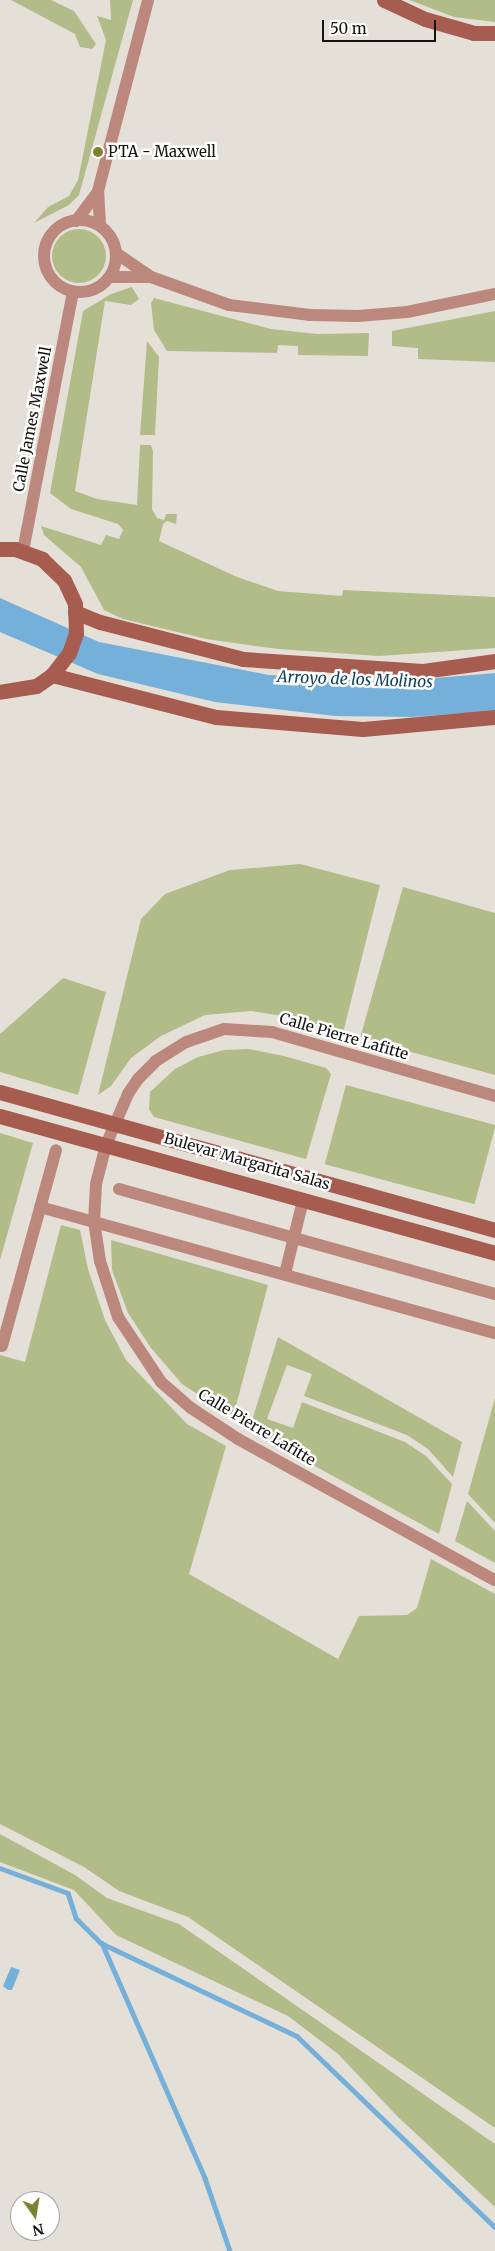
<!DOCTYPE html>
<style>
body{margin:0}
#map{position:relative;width:495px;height:2251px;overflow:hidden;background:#e5e0d7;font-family:Merriweather,serif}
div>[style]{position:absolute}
.green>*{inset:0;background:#b2bc89;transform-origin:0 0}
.round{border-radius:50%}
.water>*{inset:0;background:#75b0da}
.stream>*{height:4.5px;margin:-2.25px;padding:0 2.25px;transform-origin:2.25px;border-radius:2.25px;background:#75b0da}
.street>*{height:12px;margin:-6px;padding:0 6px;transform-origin:6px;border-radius:6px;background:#bc887e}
.street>.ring{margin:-6px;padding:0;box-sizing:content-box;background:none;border:12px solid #bc887e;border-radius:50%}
.secondary>*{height:15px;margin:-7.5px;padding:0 7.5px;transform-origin:7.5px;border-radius:7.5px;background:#a65c4e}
.dots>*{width:14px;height:14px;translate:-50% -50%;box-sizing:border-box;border:2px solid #fff;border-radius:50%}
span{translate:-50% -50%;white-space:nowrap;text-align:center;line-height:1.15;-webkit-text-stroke:5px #fff;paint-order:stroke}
.poi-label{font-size:15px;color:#141310}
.left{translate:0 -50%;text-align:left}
.street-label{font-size:15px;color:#141310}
.water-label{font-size:16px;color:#0f3f5b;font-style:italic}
.north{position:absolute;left:10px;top:2191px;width:50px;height:50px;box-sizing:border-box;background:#fff;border:1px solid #a1a19f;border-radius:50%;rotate:167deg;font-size:14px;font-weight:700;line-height:20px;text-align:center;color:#141310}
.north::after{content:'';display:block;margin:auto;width:18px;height:22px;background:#7c832e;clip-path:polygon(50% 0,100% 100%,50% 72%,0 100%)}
.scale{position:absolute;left:322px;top:20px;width:114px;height:22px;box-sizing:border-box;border:2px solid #141310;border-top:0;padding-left:6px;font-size:15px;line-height:18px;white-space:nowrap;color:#141310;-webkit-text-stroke:4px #fff;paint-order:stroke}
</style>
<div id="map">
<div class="green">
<i style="clip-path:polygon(11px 0,51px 0,74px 11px,96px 44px,92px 49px,80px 47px,75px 34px)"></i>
<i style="clip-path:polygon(110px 0,133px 0,79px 195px,69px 205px,34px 223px,48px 207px,69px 196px,78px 180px,106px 40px,97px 16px,111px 20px)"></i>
<i style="clip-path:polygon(409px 0,495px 0,495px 22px,454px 17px)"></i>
<i class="round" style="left:52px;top:229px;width:54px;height:54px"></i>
<i style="clip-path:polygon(132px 287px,139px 299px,131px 305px,105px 301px,75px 491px,97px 499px,137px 505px,140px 445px,151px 445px,153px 451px,152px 509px,157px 518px,164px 520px,166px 514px,177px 514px,176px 524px,167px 521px,163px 524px,159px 541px,237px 577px,278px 591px,342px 596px,343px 590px,495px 597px,495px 648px,379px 656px,278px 649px,206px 639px,123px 619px,104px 610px,81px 567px,44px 535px,41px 526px,101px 545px,106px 535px,119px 539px,123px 530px,118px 524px,71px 509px,50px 493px,83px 311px,111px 294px)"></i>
<i style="clip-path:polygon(154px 298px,271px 329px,317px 334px,369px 333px,368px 356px,298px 355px,298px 346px,278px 345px,277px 353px,167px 351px,154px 330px,151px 303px)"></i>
<i style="clip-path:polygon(495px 311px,495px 362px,418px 359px,418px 348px,392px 346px,392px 331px)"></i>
<i style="clip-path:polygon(147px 341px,159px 357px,155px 435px,140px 435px)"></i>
<i style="clip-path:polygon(300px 864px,380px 885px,343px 1033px,296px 1018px,251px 1011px,205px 1015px,161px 1036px,131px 1058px,111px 1086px,98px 1095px,141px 919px,165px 894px,230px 870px)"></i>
<i style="clip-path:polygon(403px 887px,495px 913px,495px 1075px,360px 1038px)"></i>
<i style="clip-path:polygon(63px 978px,106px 992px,78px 1095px,0 1072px,0 1034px)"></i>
<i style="clip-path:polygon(249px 1049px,284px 1056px,326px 1068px,331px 1074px,306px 1159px,154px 1117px,149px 1109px,150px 1092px,175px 1069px,198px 1057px,224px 1050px)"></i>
<i style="left:346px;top:1085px;width:155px;height:82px;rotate:15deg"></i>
<i style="clip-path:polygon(0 1133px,33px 1143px,0 1260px)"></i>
<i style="clip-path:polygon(61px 1225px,80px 1230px,88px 1269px,105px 1320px,126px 1360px,187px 1424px,226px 1446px,189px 1574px,338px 1659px,359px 1616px,407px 1615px,417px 1608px,431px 1559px,495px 1594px,495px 2128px,188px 1917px,119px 1891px,84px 1867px,0 1824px,0 1355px,25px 1362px)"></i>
<i style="clip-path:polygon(111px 1240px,268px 1285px,233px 1417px,182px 1384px,151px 1348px,128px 1313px,112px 1270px)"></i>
<i style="clip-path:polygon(278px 1337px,462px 1442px,453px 1477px,428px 1449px,407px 1435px,304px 1396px,312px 1374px,287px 1365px,267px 1419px,293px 1428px,302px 1402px,405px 1442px,426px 1456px,452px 1484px,439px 1534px,249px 1430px)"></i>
<i style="clip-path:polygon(495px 1398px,495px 1523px,468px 1494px)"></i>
<i style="clip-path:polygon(467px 1501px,495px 1531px,495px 1563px,455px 1541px)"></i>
<i style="clip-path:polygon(0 1834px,75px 1875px,107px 1898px,179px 1924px,495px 2144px,495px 2207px,398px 2117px,338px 2054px,288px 2016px,116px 1935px,74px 1890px,0 1862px)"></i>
</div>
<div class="water">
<i style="clip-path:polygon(0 598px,99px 642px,269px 675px,388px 682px,495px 673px,495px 711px,412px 717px,335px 716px,215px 702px,98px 674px,0 632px)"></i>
<i style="clip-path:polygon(11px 1967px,20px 1970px,12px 1990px,8px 1990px,3px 1986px)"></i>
</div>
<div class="stream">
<i style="left:0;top:1868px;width:72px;rotate:20.2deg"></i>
<i style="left:68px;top:1893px;width:26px;rotate:72deg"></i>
<i style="left:76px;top:1918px;width:35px;rotate:45deg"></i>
<i style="left:101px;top:1943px;width:217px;rotate:25.4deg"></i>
<i style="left:297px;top:2036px;width:275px;rotate:44deg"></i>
<i style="left:102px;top:1943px;width:257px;rotate:66.3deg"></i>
<i style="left:205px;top:2178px;width:77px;rotate:71.1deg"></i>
</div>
<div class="street">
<i class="ring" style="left:44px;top:220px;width:60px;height:60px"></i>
<i style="left:76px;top:221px;width:35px;rotate:-53deg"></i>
<i style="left:100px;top:226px;width:35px;rotate:-93deg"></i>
<i style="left:98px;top:191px;width:197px;rotate:-75.3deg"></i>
<i style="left:116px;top:253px;width:42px;rotate:34.4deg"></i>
<i style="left:151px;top:277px;width:83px;rotate:19.7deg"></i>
<i style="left:229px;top:305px;width:82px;rotate:7deg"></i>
<i style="left:310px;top:315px;width:48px;rotate:1.2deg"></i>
<i style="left:358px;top:316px;width:49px;rotate:-4.7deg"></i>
<i style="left:407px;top:312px;width:90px;rotate:-11.6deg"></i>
<i style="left:110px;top:277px;width:38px"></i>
<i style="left:23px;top:551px;width:264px;rotate:-79.1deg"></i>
<i style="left:495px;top:1096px;width:232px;rotate:-164deg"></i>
<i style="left:272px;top:1032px;width:48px;rotate:-176.4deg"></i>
<i style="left:224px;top:1029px;width:40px;rotate:161.1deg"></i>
<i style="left:186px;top:1042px;width:36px;rotate:148deg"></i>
<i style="left:156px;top:1061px;width:25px;rotate:135deg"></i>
<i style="left:138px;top:1079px;width:18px;rotate:124deg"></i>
<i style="left:128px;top:1094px;width:56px;rotate:113.3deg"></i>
<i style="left:106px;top:1145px;width:40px;rotate:104.4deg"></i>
<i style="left:96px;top:1184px;width:37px;rotate:93deg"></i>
<i style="left:94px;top:1221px;width:40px;rotate:81.5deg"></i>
<i style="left:100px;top:1261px;width:59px;rotate:72.2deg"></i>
<i style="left:118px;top:1317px;width:78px;rotate:56.5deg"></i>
<i style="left:161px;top:1382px;width:40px;rotate:41deg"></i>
<i style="left:191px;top:1408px;width:56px;rotate:33.4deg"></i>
<i style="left:238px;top:1439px;width:293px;rotate:28.8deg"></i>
<i style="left:119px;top:1189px;width:390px;rotate:15.6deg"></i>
<i style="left:40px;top:1207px;width:472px;rotate:15.5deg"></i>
<i style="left:285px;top:1274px;width:76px;rotate:-76.3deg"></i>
<i style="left:2px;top:1346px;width:203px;rotate:-74.6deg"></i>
</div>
<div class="secondary">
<i style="left:384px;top:0;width:45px;rotate:24.9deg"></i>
<i style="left:425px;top:19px;width:51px;rotate:15.9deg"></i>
<i style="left:474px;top:33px;width:21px"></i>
<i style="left:0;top:549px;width:15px"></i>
<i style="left:15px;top:549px;width:29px;rotate:20deg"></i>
<i style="left:42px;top:559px;width:30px;rotate:44deg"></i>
<i style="left:64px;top:580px;width:26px;rotate:65deg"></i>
<i style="left:75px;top:604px;width:29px;rotate:88deg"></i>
<i style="left:76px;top:633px;width:21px;rotate:109deg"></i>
<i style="left:69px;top:653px;width:28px;rotate:128deg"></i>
<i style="left:52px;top:675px;width:19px;rotate:145deg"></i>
<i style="left:36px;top:686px;width:36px;rotate:171deg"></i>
<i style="left:75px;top:612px;width:27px;rotate:22deg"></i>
<i style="left:100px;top:622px;width:148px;rotate:14.5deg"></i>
<i style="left:243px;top:659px;width:180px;rotate:3.8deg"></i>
<i style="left:423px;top:671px;width:73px;rotate:-7.9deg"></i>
<i style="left:52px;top:675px;width:169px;rotate:14.4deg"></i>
<i style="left:216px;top:717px;width:147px;rotate:4.7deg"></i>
<i style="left:363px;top:729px;width:133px;rotate:-5.2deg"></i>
<i style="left:0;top:1092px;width:514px;rotate:15.58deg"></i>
<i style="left:0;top:1116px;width:514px;rotate:15.47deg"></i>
</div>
<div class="dots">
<i style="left:98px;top:152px;background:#7c832e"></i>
</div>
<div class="poi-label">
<span class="left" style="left:108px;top:152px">PTA - Maxwell</span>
</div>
<div class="street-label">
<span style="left:32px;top:419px;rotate:-79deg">Calle James Maxwell</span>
<span style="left:344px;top:1036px;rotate:16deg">Calle Pierre Lafitte</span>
<span style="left:247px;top:1161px;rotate:16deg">Bulevar Margarita Salas</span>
<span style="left:257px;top:1427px;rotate:31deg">Calle Pierre Lafitte</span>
</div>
<div class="water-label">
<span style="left:355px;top:679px;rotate:2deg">Arroyo de los Molinos</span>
</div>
<div class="north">N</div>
<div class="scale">50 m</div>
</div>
